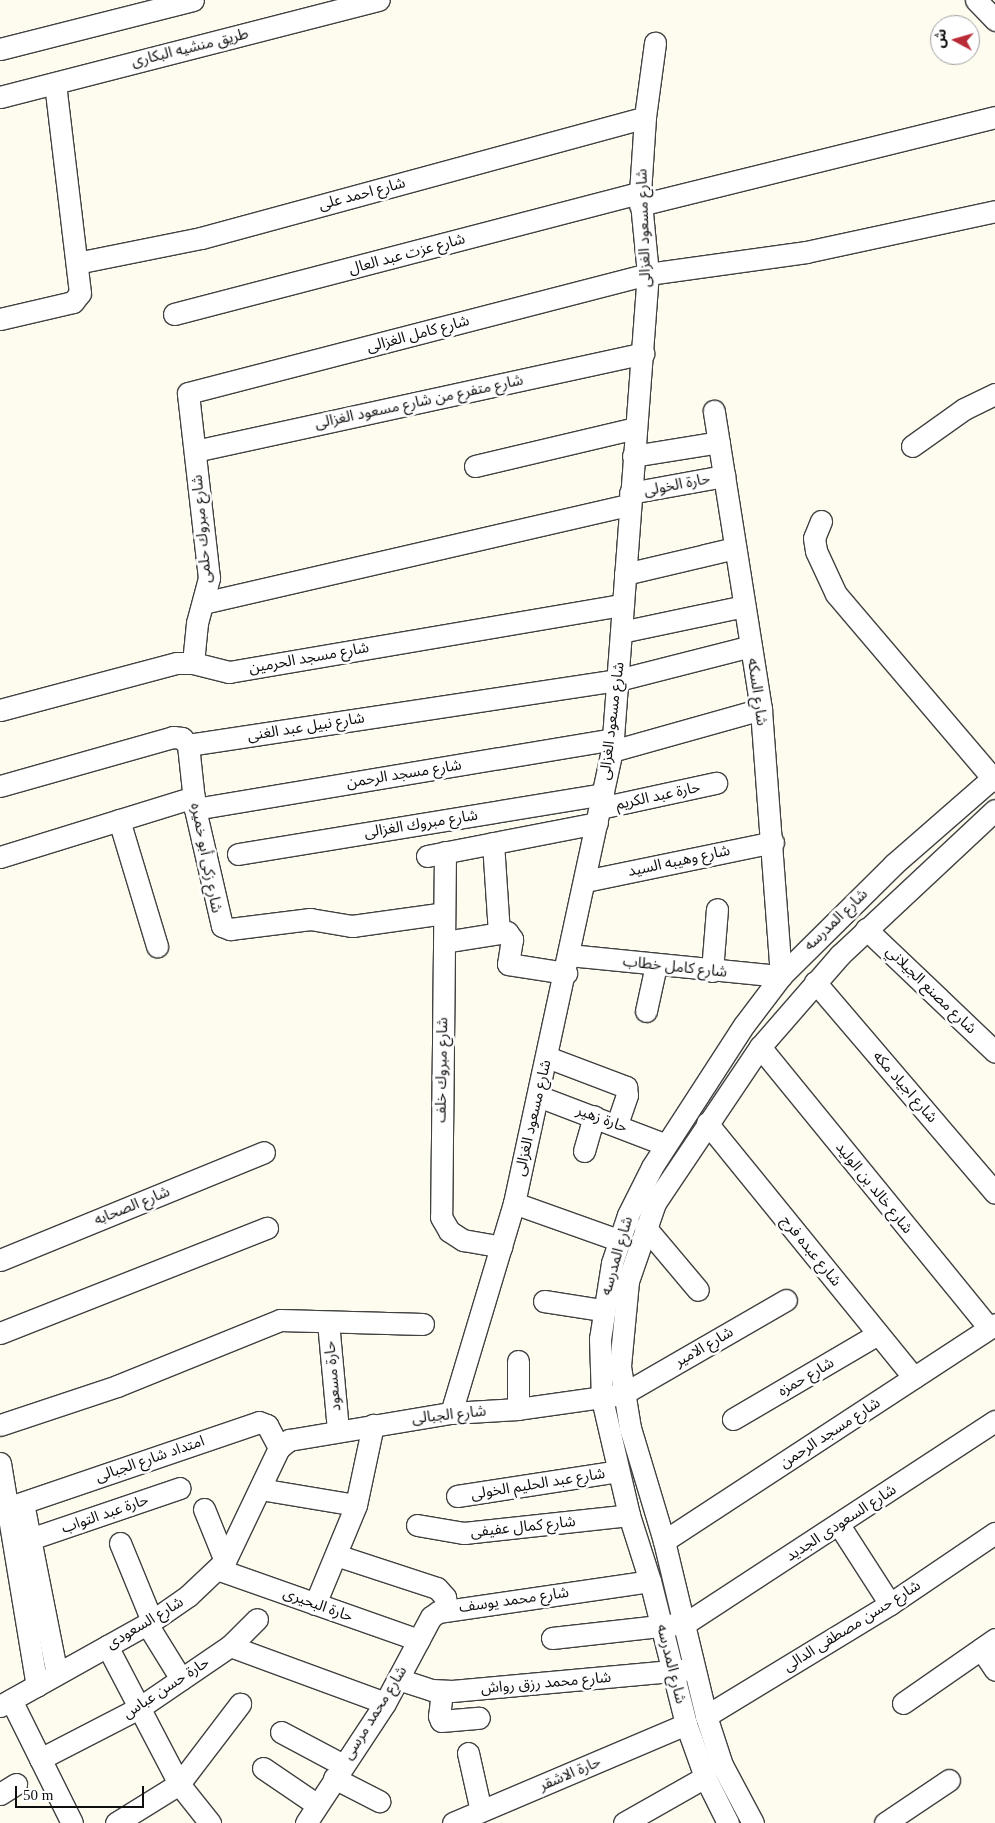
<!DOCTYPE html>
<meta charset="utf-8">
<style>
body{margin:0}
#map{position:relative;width:995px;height:1823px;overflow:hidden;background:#fefbef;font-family:"Times New Roman","Noto Sans Arabic",serif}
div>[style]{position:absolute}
.roads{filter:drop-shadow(1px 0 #414141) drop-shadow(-1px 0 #414141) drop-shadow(0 1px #414141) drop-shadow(0 -1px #414141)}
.minor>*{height:21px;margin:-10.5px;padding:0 10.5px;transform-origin:10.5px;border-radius:10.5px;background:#fff}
span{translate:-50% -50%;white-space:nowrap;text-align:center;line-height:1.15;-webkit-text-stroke:5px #fff;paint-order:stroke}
.street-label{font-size:15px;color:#0e0e0e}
.north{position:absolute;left:930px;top:15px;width:50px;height:50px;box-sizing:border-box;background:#fff;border:1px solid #9f9f9f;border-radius:50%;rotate:276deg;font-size:14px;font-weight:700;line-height:20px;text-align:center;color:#0e0e0e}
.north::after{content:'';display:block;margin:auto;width:18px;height:22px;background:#b92b36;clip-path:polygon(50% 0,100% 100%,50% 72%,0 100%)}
.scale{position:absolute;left:15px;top:1786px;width:129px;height:22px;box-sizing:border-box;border:2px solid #0e0e0e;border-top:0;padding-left:6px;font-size:15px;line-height:18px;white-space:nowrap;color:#0e0e0e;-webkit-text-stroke:4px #fff;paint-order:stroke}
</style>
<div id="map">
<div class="roads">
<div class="minor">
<i style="left:976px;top:0;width:28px;rotate:46deg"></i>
<i style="left:0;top:49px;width:199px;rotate:-14.2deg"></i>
<i style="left:0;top:97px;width:391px;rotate:-14.4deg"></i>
<i style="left:640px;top:205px;width:366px;rotate:-13.9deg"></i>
<i style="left:77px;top:263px;width:126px;rotate:-11.4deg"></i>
<i style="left:201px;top:238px;width:460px;rotate:-15.2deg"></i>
<i style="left:174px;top:314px;width:481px;rotate:-14.6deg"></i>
<i style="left:0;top:319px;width:75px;rotate:-13.1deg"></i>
<i style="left:73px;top:302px;width:11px;rotate:-52deg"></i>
<i style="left:80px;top:293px;width:211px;rotate:-96.8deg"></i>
<i style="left:912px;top:446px;width:64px;rotate:-35.4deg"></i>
<i style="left:964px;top:409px;width:34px;rotate:-26deg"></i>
<i style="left:195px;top:451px;width:459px;rotate:-12.3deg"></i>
<i style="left:633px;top:456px;width:87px;rotate:-9.2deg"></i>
<i style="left:475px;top:466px;width:165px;rotate:-13.3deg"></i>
<i style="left:630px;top:493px;width:96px;rotate:-10.3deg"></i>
<i style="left:821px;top:521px;width:18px;rotate:112deg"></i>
<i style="left:814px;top:538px;width:13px;rotate:81deg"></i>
<i style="left:816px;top:551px;width:47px;rotate:65.1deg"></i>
<i style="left:836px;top:594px;width:245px;rotate:49.6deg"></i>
<i style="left:625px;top:574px;width:113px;rotate:-13.3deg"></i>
<i style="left:203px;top:603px;width:437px;rotate:-13deg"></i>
<i style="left:621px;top:632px;width:126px;rotate:-11.9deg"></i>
<i style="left:193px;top:663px;width:40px;rotate:-84.3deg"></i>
<i style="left:197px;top:623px;width:47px;rotate:-75.1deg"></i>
<i style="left:209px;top:578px;width:186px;rotate:-96.5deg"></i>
<i style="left:188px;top:393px;width:475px;rotate:-14.5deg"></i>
<i style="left:648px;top:274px;width:160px;rotate:-7.9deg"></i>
<i style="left:806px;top:252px;width:193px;rotate:-12.2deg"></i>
<i style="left:0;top:710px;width:183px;rotate:-14.9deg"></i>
<i style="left:177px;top:663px;width:16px"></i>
<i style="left:193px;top:663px;width:37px;rotate:14deg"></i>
<i style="left:229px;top:672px;width:400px;rotate:-9.7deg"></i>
<i style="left:188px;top:745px;width:435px;rotate:-8.6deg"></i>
<i style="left:618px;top:680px;width:137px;rotate:-14.3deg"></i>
<i style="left:188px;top:745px;width:64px;rotate:83.8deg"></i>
<i style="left:195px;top:809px;width:120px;rotate:77deg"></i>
<i style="left:222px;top:926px;width:9px;rotate:21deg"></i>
<i style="left:230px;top:929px;width:81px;rotate:-7.1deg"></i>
<i style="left:310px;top:919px;width:43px;rotate:9.5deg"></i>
<i style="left:352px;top:926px;width:93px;rotate:-8deg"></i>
<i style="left:612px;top:751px;width:155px;rotate:-15.7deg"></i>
<i style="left:0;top:786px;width:180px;rotate:-15.8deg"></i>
<i style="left:173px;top:737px;width:9px;rotate:6deg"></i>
<i style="left:182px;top:738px;width:9px;rotate:49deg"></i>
<i style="left:600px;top:808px;width:119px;rotate:-12.2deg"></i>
<i style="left:195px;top:809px;width:424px;rotate:-9.5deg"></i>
<i style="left:119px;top:820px;width:132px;rotate:73.2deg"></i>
<i style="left:493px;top:843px;width:90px;rotate:86.2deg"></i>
<i style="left:445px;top:852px;width:365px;rotate:90.6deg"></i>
<i style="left:441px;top:1217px;width:16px;rotate:60deg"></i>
<i style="left:449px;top:1231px;width:17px;rotate:33deg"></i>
<i style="left:463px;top:1240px;width:39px;rotate:10deg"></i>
<i style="left:238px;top:854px;width:370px;rotate:-9.3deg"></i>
<i style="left:427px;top:856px;width:173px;rotate:-11deg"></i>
<i style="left:0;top:857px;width:203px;rotate:-17.2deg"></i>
<i style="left:585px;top:881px;width:192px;rotate:-11.7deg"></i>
<i style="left:866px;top:929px;width:178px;rotate:43.6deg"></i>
<i style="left:444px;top:942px;width:64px;rotate:-9deg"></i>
<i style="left:507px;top:932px;width:9px;rotate:54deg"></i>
<i style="left:512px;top:939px;width:25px;rotate:99deg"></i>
<i style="left:508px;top:964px;width:59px;rotate:8.8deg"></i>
<i style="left:569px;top:955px;width:213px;rotate:5.7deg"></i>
<i style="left:781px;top:976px;width:268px;rotate:-94.3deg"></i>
<i style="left:761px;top:709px;width:302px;rotate:-99deg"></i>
<i style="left:712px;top:971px;width:62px;rotate:-85.4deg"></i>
<i style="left:815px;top:982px;width:277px;rotate:49.5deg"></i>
<i style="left:646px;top:1011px;width:47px;rotate:-77.7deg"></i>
<i style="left:760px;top:1047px;width:362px;rotate:50.8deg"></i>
<i style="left:547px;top:1057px;width:85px;rotate:20.8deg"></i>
<i style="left:626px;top:1087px;width:8px;rotate:83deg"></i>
<i style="left:627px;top:1095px;width:31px;rotate:109deg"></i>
<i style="left:538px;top:1096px;width:137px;rotate:20.9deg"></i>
<i style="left:707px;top:1123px;width:328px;rotate:50.9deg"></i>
<i style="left:584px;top:1151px;width:36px;rotate:-74deg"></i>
<i style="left:514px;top:1203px;width:110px;rotate:19.6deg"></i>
<i style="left:645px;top:1227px;width:82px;rotate:49.9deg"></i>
<i style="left:0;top:1260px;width:285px;rotate:-22.2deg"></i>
<i style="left:544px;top:1301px;width:59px;rotate:8.8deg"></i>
<i style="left:328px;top:1322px;width:108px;rotate:84.7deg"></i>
<i style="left:0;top:1333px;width:287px;rotate:-21.5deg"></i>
<i style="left:518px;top:1361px;width:48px;rotate:90deg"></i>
<i style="left:451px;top:1413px;width:219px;rotate:-73.3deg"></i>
<i style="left:514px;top:1203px;width:463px;rotate:-77.8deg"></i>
<i style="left:612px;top:751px;width:478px;rotate:-85.7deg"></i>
<i style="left:648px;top:274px;width:81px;rotate:-95.6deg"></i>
<i style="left:640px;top:193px;width:76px;rotate:-86.2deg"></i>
<i style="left:645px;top:117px;width:75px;rotate:-82.3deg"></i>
<i style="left:733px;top:1419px;width:168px;rotate:-30.4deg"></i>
<i style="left:0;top:1425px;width:123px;rotate:-18.4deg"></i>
<i style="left:117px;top:1386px;width:176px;rotate:-22deg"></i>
<i style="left:280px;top:1320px;width:143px;rotate:1.6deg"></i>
<i style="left:0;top:1463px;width:226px;rotate:80.6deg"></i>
<i style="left:260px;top:1489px;width:97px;rotate:9.5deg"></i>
<i style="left:457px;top:1496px;width:163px;rotate:-8.8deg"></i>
<i style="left:23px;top:1503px;width:174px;rotate:78.8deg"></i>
<i style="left:7px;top:1508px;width:266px;rotate:-18.8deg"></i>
<i style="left:259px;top:1422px;width:9px;rotate:21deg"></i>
<i style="left:267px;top:1425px;width:26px;rotate:62deg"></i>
<i style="left:204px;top:1509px;width:56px;rotate:68deg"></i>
<i style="left:417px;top:1525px;width:48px;rotate:9.7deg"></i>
<i style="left:464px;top:1533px;width:166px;rotate:-6.2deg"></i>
<i style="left:839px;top:1525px;width:94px;rotate:57.2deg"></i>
<i style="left:30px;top:1539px;width:158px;rotate:-18.8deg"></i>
<i style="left:664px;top:1541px;width:396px;rotate:-33.2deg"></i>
<i style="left:120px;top:1543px;width:84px;rotate:67.7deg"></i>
<i style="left:336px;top:1555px;width:106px;rotate:18.1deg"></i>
<i style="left:437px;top:1588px;width:12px;rotate:48deg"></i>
<i style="left:445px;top:1597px;width:12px;rotate:81deg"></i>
<i style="left:217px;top:1569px;width:214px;rotate:19.4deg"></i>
<i style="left:315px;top:1604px;width:107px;rotate:-67.5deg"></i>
<i style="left:356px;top:1505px;width:82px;rotate:-78deg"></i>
<i style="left:147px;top:1624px;width:65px;rotate:58.3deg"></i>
<i style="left:552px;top:1638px;width:135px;rotate:-6.4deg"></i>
<i style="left:686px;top:1623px;width:369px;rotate:-33.2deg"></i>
<i style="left:107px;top:1646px;width:156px;rotate:62.4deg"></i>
<i style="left:179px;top:1784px;width:50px;rotate:51.5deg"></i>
<i style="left:230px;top:1646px;width:165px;rotate:20.2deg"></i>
<i style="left:981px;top:1649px;width:25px;rotate:56deg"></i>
<i style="left:398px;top:1679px;width:36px;rotate:18deg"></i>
<i style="left:432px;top:1690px;width:20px;rotate:3deg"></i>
<i style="left:452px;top:1691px;width:234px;rotate:-5.2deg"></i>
<i style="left:442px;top:1692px;width:24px;rotate:97deg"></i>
<i style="left:439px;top:1716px;width:5px;rotate:68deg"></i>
<i style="left:441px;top:1721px;width:38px;rotate:-5deg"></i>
<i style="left:11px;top:1700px;width:137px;rotate:63.6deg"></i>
<i style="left:903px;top:1703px;width:112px;rotate:-34.8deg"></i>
<i style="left:0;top:1706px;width:174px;rotate:-29.2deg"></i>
<i style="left:152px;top:1621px;width:44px;rotate:-34.8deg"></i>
<i style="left:188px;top:1596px;width:51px;rotate:-43.4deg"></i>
<i style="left:225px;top:1561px;width:125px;rotate:-64.5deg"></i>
<i style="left:279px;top:1448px;width:13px;rotate:-39deg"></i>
<i style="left:289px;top:1440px;width:164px;rotate:-9.5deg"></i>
<i style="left:451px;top:1413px;width:67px;rotate:-3.4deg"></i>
<i style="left:518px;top:1409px;width:106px;rotate:-8.1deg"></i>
<i style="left:623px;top:1394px;width:188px;rotate:-30deg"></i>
<i style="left:706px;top:1716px;width:215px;rotate:-31.3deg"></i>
<i style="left:890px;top:1604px;width:127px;rotate:-34.1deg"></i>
<i style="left:281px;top:1732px;width:70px;rotate:28deg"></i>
<i style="left:468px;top:1753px;width:59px;rotate:77.4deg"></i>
<i style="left:40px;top:1759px;width:111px;rotate:-27.3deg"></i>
<i style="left:139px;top:1708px;width:110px;rotate:-34.3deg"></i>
<i style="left:230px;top:1646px;width:38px;rotate:-45deg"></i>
<i style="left:263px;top:1768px;width:64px;rotate:34.2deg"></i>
<i style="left:334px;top:1778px;width:51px;rotate:27.1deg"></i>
<i style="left:0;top:1794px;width:19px;rotate:-32deg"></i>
<i style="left:116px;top:1823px;width:74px;rotate:-31.8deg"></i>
<i style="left:179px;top:1784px;width:101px;rotate:-52.7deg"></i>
<i style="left:306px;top:1823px;width:144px;rotate:-56.6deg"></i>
<i style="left:385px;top:1703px;width:98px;rotate:-61.9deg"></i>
<i style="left:431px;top:1617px;width:9px;rotate:-36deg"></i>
<i style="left:438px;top:1612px;width:214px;rotate:-8.3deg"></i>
<i style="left:453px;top:1823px;width:253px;rotate:-23deg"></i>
<i style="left:624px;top:1823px;width:93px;rotate:-29.6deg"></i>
<i style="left:728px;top:1823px;width:51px;rotate:-116.6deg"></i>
<i style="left:705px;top:1777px;width:56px;rotate:-109.7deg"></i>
<i style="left:686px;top:1724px;width:147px;rotate:-104.1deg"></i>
<i style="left:650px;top:1581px;width:69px;rotate:-107.7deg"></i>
<i style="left:629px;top:1515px;width:119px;rotate:-103.1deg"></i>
<i style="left:602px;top:1399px;width:60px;rotate:-91.9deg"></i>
<i style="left:600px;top:1339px;width:77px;rotate:-81deg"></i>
<i style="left:612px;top:1263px;width:51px;rotate:-71.6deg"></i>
<i style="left:628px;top:1215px;width:54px;rotate:-63.4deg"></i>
<i style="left:652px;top:1167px;width:169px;rotate:-57.1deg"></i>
<i style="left:744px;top:1025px;width:61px;rotate:-52.9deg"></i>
<i style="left:781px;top:976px;width:159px;rotate:-44.7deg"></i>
<i style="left:894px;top:864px;width:134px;rotate:-41.1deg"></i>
<i style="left:753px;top:1823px;width:66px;rotate:-118.1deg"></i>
<i style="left:722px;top:1765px;width:52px;rotate:-108.1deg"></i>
<i style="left:706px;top:1716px;width:180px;rotate:-103.5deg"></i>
<i style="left:664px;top:1541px;width:118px;rotate:-106.7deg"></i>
<i style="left:630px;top:1428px;width:63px;rotate:-99.2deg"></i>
<i style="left:620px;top:1366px;width:85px;rotate:-84.6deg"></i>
<i style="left:628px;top:1281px;width:83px;rotate:-70.9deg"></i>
<i style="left:655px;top:1203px;width:188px;rotate:-56.1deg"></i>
<i style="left:760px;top:1047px;width:122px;rotate:-49deg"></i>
<i style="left:840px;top:955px;width:212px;rotate:-43.1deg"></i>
<i style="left:885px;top:1823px;width:77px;rotate:-33.9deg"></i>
</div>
</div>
<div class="street-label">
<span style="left:190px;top:48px;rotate:-14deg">طريق منشيه البكارى</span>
<span style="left:362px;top:194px;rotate:-15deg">شارع احمد على</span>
<span style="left:644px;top:228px;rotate:-92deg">شارع مسعود الغزالى</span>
<span style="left:407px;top:254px;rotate:-15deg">شارع عزت عبد العال</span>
<span style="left:418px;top:334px;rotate:-15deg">شارع كامل الغزالى</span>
<span style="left:419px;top:402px;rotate:-12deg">شارع متفرع من شارع مسعود الغزالى</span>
<span style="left:677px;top:485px;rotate:-11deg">حارة الخولى</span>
<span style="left:202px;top:529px;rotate:-95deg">شارع مبروك حلمى</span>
<span style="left:309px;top:658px;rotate:-10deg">شارع مسجد الحرمين</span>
<span style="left:757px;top:692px;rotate:82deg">شارع السكه</span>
<span style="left:612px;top:721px;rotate:-83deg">شارع مسعود الغزالى</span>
<span style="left:306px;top:727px;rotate:-9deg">شارع نبيل عبد الغنى</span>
<span style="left:404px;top:774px;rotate:-9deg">شارع مسجد الرحمن</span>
<span style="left:658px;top:796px;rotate:-12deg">حارة عبد الكريم</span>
<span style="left:421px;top:824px;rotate:-9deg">شارع مبروك الغزالى</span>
<span style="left:206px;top:858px;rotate:79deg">شارع زكى أبو خميره</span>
<span style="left:679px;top:861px;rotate:-12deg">شارع وهيبه السيد</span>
<span style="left:836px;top:920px;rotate:-44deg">شارع المدرسه</span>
<span style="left:675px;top:967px;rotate:6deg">شارع كامل خطاب</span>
<span style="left:931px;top:990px;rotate:44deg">شارع مصنع الجيلاني</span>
<span style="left:442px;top:1070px;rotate:-89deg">شارع مبروك خلف</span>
<span style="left:905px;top:1087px;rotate:49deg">شارع اجياد مكه</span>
<span style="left:533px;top:1118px;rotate:-77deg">شارع مسعود الغزالى</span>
<span style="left:602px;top:1119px;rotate:20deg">حارة زهير</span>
<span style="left:874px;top:1188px;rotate:51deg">شارع خالد بن الوليد</span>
<span style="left:132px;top:1206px;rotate:-22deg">شارع الصحابه</span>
<span style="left:811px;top:1251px;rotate:51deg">شارع عبده فرج</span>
<span style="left:617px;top:1256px;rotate:-74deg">شارع المدرسه</span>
<span style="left:704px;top:1347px;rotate:-30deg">شارع الامير</span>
<span style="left:333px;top:1376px;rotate:-95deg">حارة مسعود</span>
<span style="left:806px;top:1377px;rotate:-30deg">شارع حمزه</span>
<span style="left:449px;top:1415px;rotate:-6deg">شارع الجبالى</span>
<span style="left:830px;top:1433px;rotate:-33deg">شارع مسجد الرحمن</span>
<span style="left:150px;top:1459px;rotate:-19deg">امتداد شارع الجبالى</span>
<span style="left:538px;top:1484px;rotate:-9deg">شارع عبد الحليم الخولى</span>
<span style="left:105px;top:1514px;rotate:-19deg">حارة عبد التواب</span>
<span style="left:841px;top:1523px;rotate:-33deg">شارع السعودى الجديد</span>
<span style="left:523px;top:1527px;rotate:-6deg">شارع كمال عفيفى</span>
<span style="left:514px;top:1600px;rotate:-8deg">شارع محمد يوسف</span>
<span style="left:318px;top:1605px;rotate:20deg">حارة البحيرى</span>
<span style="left:145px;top:1623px;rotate:-31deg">شارع السعودى</span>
<span style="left:852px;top:1626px;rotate:-32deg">شارع حسن مصطفى الدالى</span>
<span style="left:671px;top:1664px;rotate:76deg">شارع المدرسه</span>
<span style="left:546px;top:1683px;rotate:-5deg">شارع محمد رزق رواش</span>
<span style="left:166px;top:1688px;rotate:-33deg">حارة حسن عباس</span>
<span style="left:375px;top:1713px;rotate:-58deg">شارع محمد مرسى</span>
<span style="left:570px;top:1774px;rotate:-23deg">حارة الاشقر</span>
</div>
<div class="north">ش</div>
<div class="scale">50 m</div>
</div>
